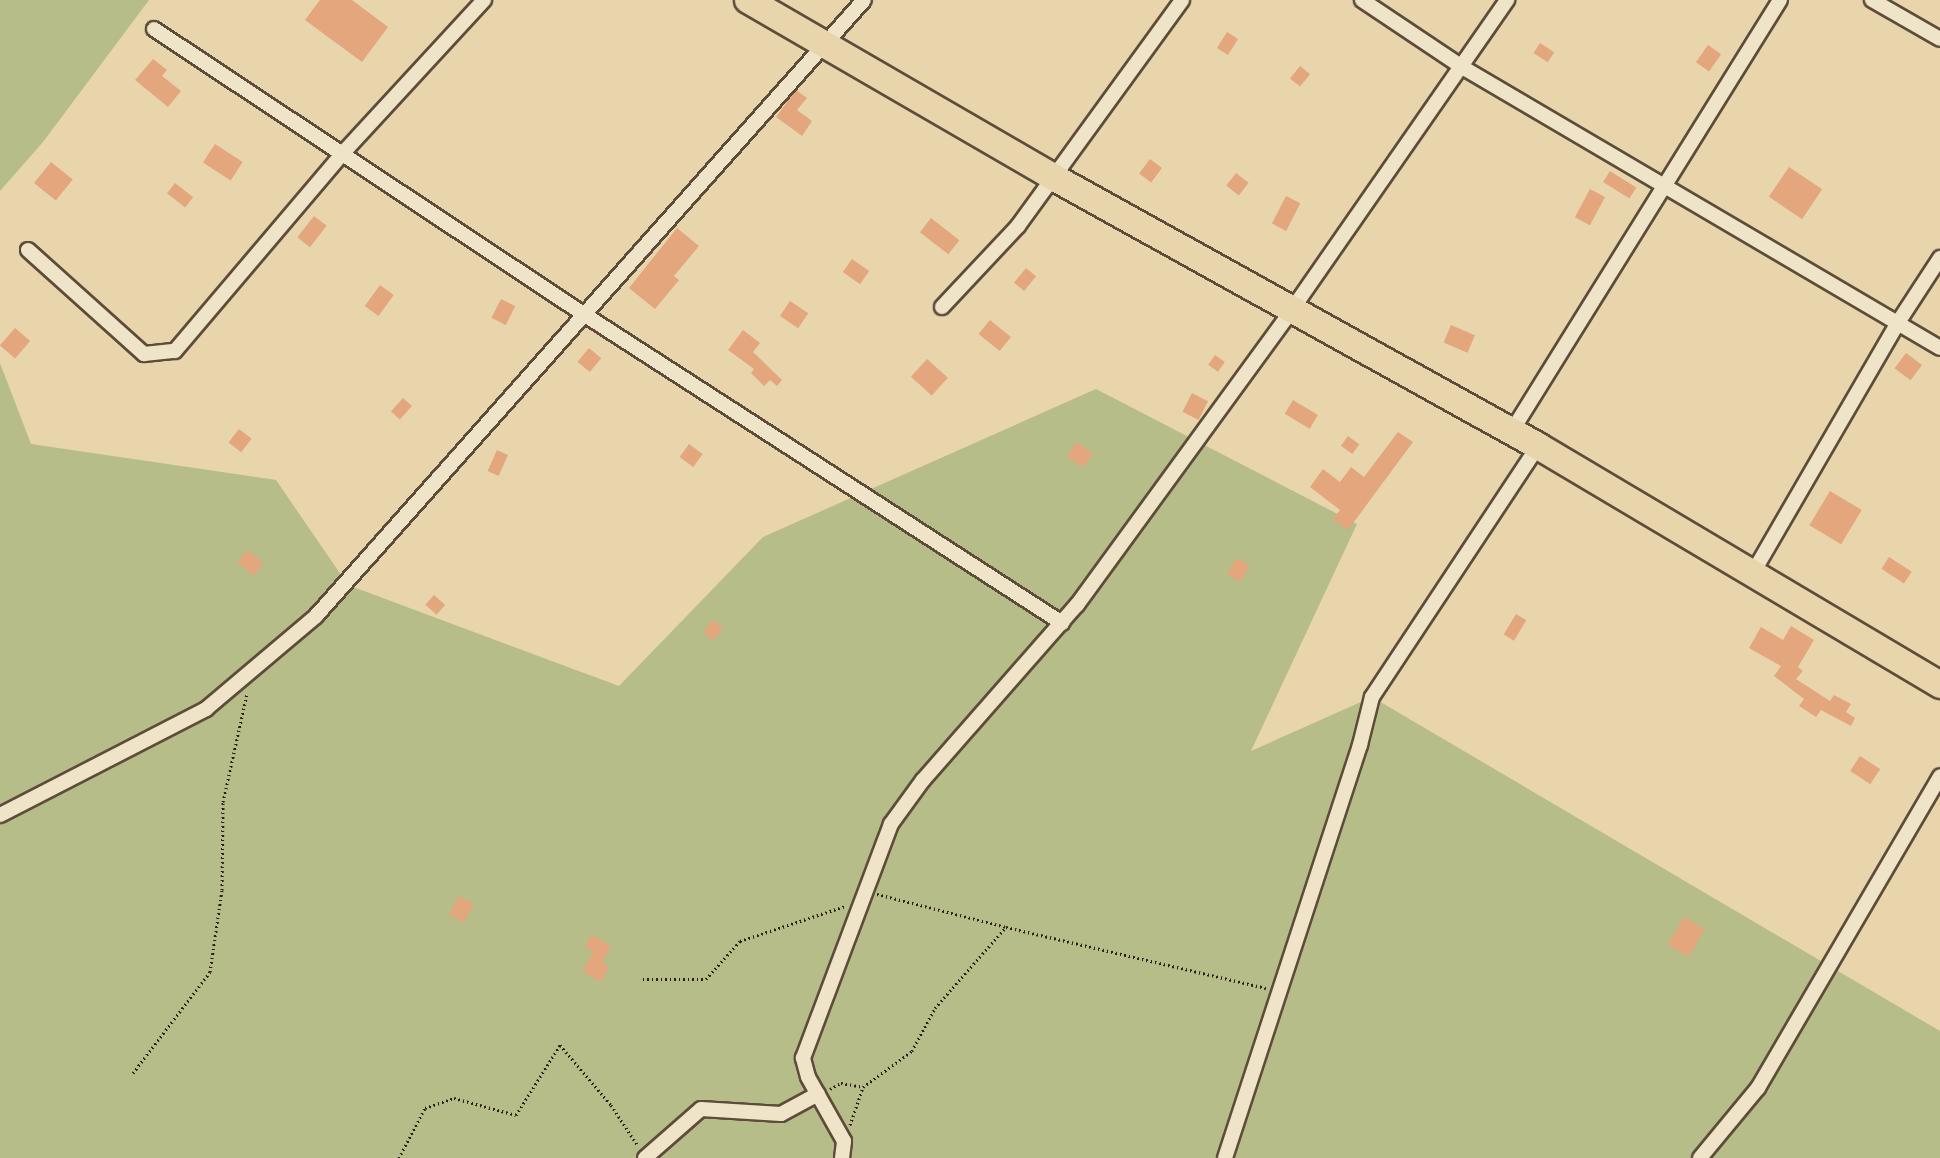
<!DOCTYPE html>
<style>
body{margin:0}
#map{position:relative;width:1940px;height:1158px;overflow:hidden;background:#e8d5ab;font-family:"Old Standard TT",serif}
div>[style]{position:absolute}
.green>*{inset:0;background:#b6bd89}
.building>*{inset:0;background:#e4a67c;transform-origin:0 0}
.path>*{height:3px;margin-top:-1.5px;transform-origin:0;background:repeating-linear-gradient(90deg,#2f1e14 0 1.5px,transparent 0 4.5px)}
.roads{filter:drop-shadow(2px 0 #5d4c3a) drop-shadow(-2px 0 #5d4c3a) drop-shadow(0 2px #5d4c3a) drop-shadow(0 -2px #5d4c3a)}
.street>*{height:14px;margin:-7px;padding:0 7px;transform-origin:7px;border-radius:7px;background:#f0e4c8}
.highway>*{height:26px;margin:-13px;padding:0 13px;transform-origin:13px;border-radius:13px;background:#e8d5ab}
span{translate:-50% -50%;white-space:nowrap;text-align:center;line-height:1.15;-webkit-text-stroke:4.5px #f0e4c8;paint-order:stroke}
</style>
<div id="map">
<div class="green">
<i style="clip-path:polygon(0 0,149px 0,43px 142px,0 191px)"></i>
<i style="clip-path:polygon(0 363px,31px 444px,276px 480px,348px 585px,619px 686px,763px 537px,1096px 389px,1357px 524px,1251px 751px,1372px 697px,1940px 1031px,1940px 1158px,0 1158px)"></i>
</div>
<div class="building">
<i style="clip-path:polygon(320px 0,352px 0,388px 27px,362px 62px,305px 20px)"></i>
<i style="left:1227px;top:32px;width:13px;height:19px;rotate:32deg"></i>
<i style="left:1540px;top:43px;width:17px;height:12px;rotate:33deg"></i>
<i style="left:1708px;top:45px;width:16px;height:21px;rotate:35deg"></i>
<i style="clip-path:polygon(153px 59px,167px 70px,162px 76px,181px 91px,168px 107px,135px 80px)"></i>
<i style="left:1300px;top:66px;width:13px;height:16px;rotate:39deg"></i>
<i style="clip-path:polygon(796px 90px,807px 98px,797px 110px,812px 121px,802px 136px,776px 117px)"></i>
<i style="left:215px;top:144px;width:33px;height:22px;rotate:33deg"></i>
<i style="left:1150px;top:159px;width:15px;height:18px;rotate:37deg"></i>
<i style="left:51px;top:162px;width:28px;height:27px;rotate:39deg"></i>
<i style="left:1789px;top:167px;width:40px;height:36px;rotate:34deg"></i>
<i style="left:1610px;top:171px;width:31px;height:13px;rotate:32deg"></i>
<i style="left:1236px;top:173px;width:16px;height:16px;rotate:38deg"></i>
<i style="left:175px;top:183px;width:23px;height:13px;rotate:38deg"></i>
<i style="left:1590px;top:189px;width:17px;height:32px;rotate:28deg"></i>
<i style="left:1286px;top:196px;width:16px;height:31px;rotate:27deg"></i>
<i style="left:314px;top:216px;width:16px;height:27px;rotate:38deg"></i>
<i style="left:931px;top:218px;width:36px;height:18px;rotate:38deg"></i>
<i style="clip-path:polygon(677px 228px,699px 246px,674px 276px,679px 280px,655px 309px,629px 288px)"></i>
<i style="left:852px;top:259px;width:21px;height:16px;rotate:35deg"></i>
<i style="left:1026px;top:268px;width:13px;height:19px;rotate:39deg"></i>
<i style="left:380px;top:285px;width:17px;height:26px;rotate:36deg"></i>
<i style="left:501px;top:299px;width:16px;height:21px;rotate:27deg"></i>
<i style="left:790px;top:301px;width:22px;height:18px;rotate:34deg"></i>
<i style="left:990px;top:320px;width:27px;height:18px;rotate:39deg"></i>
<i style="left:1451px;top:325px;width:26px;height:19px;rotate:23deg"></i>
<i style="left:15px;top:328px;width:20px;height:23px;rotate:41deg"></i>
<i style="clip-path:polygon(743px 330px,760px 343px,753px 352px,782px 380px,777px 386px,770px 380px,764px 386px,751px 373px,754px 369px,728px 350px)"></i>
<i style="left:589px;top:348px;width:16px;height:18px;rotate:40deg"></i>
<i style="left:1906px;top:353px;width:20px;height:19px;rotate:37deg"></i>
<i style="left:1215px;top:355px;width:12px;height:12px;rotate:35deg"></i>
<i style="left:927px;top:359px;width:28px;height:24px;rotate:42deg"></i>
<i style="left:1192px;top:393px;width:18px;height:21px;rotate:27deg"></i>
<i style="left:403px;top:398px;width:12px;height:18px;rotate:42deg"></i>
<i style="left:1293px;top:400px;width:29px;height:16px;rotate:31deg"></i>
<i style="left:239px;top:429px;width:16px;height:17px;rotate:38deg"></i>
<i style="clip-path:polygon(1398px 432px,1413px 442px,1348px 530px,1333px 519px,1340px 510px,1310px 487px,1323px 469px,1340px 482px,1351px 467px,1364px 477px)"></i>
<i style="left:1348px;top:436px;width:14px;height:12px;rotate:36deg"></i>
<i style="left:1076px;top:442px;width:20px;height:17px;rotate:33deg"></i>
<i style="left:689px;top:444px;width:17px;height:16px;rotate:36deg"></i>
<i style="left:497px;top:450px;width:12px;height:23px;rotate:24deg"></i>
<i style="left:1830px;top:491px;width:37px;height:40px;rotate:31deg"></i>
<i style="left:248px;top:550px;width:21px;height:16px;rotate:41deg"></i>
<i style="left:1889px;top:557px;width:27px;height:14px;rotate:33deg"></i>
<i style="left:1237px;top:558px;width:15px;height:19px;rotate:32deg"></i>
<i style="left:434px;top:595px;width:15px;height:13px;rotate:42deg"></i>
<i style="left:1516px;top:614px;width:12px;height:24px;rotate:31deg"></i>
<i style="left:713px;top:620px;width:13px;height:16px;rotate:39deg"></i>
<i style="clip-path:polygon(1791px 626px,1814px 640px,1798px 667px,1803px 671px,1796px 679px,1830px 701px,1834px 695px,1851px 704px,1846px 712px,1855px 718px,1851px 726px,1821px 710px,1816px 717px,1799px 706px,1804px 699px,1774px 676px,1781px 666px,1749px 648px,1761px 627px,1783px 640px)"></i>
<i style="left:1860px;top:756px;width:24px;height:18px;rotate:33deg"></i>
<i style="left:459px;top:896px;width:17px;height:21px;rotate:28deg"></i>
<i style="left:1684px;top:917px;width:24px;height:32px;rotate:30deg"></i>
<i style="clip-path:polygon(592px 935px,611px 946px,602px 962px,609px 966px,601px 982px,583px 972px,593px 951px,585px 947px)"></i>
</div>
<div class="path">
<i style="left:877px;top:894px;width:133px;rotate:14.3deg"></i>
<i style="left:643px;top:979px;width:63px"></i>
<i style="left:706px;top:979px;width:51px;rotate:-48.2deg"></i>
<i style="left:740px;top:941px;width:111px;rotate:-18.4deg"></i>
<i style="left:133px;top:1073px;width:127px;rotate:-52.7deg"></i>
<i style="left:210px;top:972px;width:83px;rotate:-81.7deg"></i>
<i style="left:222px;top:890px;width:88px;rotate:-89.3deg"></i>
<i style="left:223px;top:802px;width:111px;rotate:-77.5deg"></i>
<i style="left:830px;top:1089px;width:13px;rotate:-29deg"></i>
<i style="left:841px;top:1083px;width:22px;rotate:10deg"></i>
<i style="left:850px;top:1125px;width:40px;rotate:-71.1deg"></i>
<i style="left:863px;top:1087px;width:61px;rotate:-36.3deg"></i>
<i style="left:912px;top:1051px;width:49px;rotate:-61.9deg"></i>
<i style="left:935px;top:1008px;width:108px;rotate:-48.8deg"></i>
<i style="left:1006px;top:927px;width:267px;rotate:13.2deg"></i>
<i style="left:399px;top:1158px;width:56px;rotate:-62.5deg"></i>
<i style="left:425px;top:1108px;width:31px;rotate:-19deg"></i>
<i style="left:454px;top:1098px;width:64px;rotate:15.3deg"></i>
<i style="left:516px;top:1115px;width:83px;rotate:-57.8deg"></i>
<i style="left:560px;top:1045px;width:79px;rotate:49.6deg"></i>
<i style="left:611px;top:1105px;width:49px;rotate:56.6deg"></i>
</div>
<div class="roads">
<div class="street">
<i style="left:1362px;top:0;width:120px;rotate:33.8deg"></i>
<i style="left:1462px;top:67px;width:554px;rotate:30.45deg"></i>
<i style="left:1872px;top:0;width:78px;rotate:29.8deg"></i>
<i style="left:154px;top:29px;width:517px;rotate:33.57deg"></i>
<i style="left:585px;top:315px;width:568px;rotate:32.85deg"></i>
<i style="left:28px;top:250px;width:156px;rotate:41.9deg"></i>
<i style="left:144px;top:354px;width:31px;rotate:-6deg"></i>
<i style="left:175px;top:351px;width:257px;rotate:-49.7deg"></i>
<i style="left:341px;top:155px;width:211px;rotate:-47.3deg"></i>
<i style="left:942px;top:307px;width:111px;rotate:-46.8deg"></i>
<i style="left:1018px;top:226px;width:279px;rotate:-54deg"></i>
<i style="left:1510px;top:434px;width:511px;rotate:-58.11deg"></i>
<i style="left:1754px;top:571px;width:285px;rotate:-59.9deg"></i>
<i style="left:1897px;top:324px;width:79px;rotate:-56.9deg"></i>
<i style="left:0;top:815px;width:232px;rotate:-27.2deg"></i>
<i style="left:206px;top:709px;width:144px;rotate:-40.2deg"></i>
<i style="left:316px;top:616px;width:824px;rotate:-48.34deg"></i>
<i style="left:645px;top:1158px;width:74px;rotate:-41.2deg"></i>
<i style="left:701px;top:1109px;width:80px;rotate:3.6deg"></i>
<i style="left:781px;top:1114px;width:42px;rotate:-28.4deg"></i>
<i style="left:842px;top:1158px;width:17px;rotate:-83deg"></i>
<i style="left:844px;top:1141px;width:73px;rotate:-119.4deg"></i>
<i style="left:808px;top:1077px;width:20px;rotate:-105deg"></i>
<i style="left:803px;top:1058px;width:250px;rotate:-69.4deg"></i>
<i style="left:891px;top:824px;width:54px;rotate:-54deg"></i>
<i style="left:923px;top:780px;width:233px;rotate:-48.7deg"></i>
<i style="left:1077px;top:605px;width:364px;rotate:-53.9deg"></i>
<i style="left:1291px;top:311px;width:379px;rotate:-55.2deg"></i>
<i style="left:1225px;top:1158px;width:435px;rotate:-71.9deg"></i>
<i style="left:1360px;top:745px;width:49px;rotate:-76deg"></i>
<i style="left:1372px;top:697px;width:301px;rotate:-56.5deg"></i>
<i style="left:1700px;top:1158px;width:91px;rotate:-50.4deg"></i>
<i style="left:1758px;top:1088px;width:361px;rotate:-59.7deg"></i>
</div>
<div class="highway">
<i style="left:748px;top:0;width:353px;rotate:30.1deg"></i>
<i style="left:1053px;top:177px;width:555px;rotate:29.01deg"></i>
<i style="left:1538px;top:446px;width:468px;rotate:30.7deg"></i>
</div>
</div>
</div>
